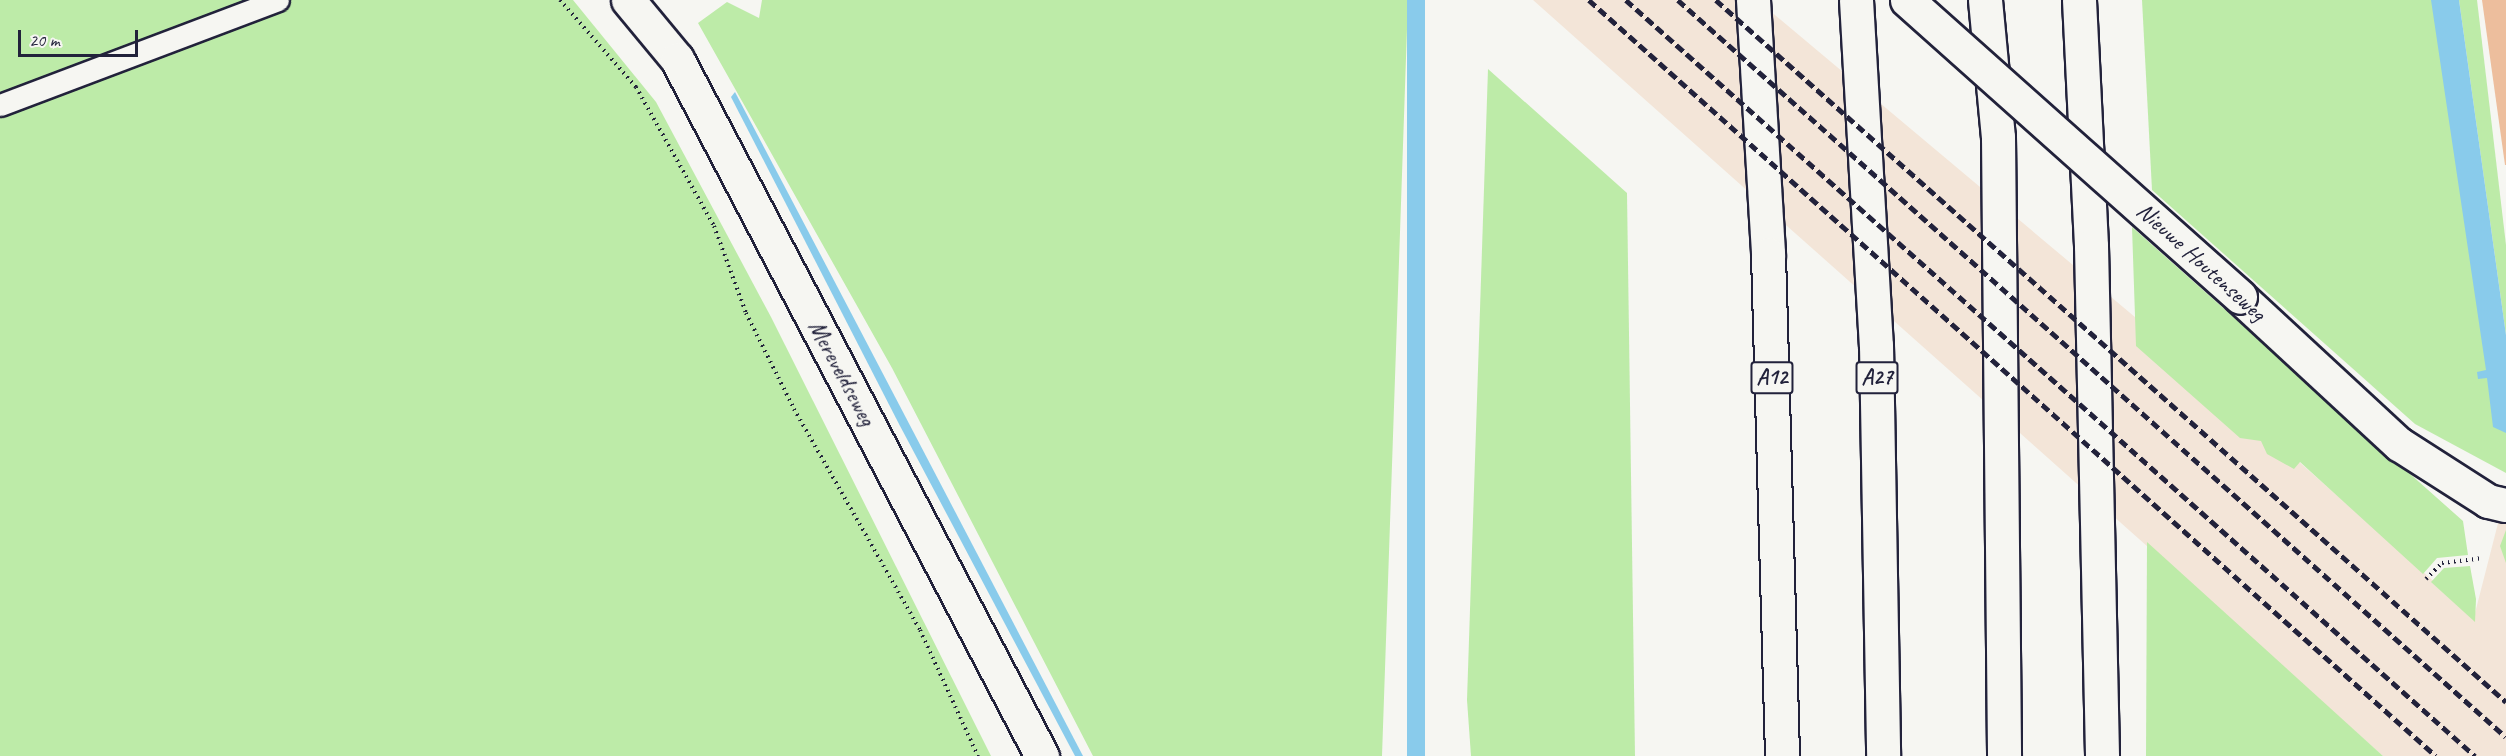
<!DOCTYPE html>
<style>
body{margin:0}
#map{position:relative;width:2506px;height:756px;overflow:hidden;background:#f6f6f2;font-family:Caveat,sans-serif}
div>[style]{position:absolute}
.built>*{inset:0;background:#f3e5d8}
.green>*{inset:0;background:#bdeba8}
.water>*{inset:0;background:#89cbeb;transform-origin:0 0}
.building>*{inset:0;background:#edbe9d}
.path>*{height:4px;margin-top:-2px;transform-origin:0;background:repeating-linear-gradient(90deg,#22223b 0 1.5px,transparent 0 6px)}
.roads{filter:drop-shadow(2px 0 #22223b) drop-shadow(-2px 0 #22223b) drop-shadow(0 2px #22223b) drop-shadow(0 -2px #22223b)}
.lane>*{height:21px;margin:-10.5px;padding:0 10.5px;transform-origin:10.5px;border-radius:10.5px;background:#f6f6f2}
.street>*{height:33px;margin:-16.5px;padding:0 16.5px;transform-origin:16.5px;border-radius:16.5px;background:#f6f6f2}
.highway>*{height:33px;margin:-16.5px;padding:0 16.5px;transform-origin:16.5px;border-radius:16.5px;background:#f6f6f2}
.rail>*{height:4.5px;margin-top:-2.25px;transform-origin:0;background:repeating-linear-gradient(90deg,#22223b 0 9px,transparent 0 13.5px)}
.bridges{filter:drop-shadow(2px 0 #22223b) drop-shadow(-2px 0 #22223b) drop-shadow(0 2px #22223b) drop-shadow(0 -2px #22223b)}
.street-bridge>*{height:33px;margin:-16.5px;padding:0 16.5px;transform-origin:16.5px;border-radius:16.5px;background:#f6f6f2}
span{translate:-50% -50%;white-space:nowrap;text-align:center;line-height:1.15;-webkit-text-stroke:4.5px #f6f6f2;paint-order:stroke}
.shield-label span{padding:2px 4px;background:#f6f6f2;border:2px solid;border-radius:4px;-webkit-text-stroke-width:0}
.shield-label{font-size:22px;color:#22223b;font-weight:700}
.street-label{font-size:24px;color:#22223b}
.scale{position:absolute;left:18px;top:30px;width:120px;height:27px;box-sizing:border-box;border:3px solid #22223b;border-top:0;padding-left:8px;font-size:18px;line-height:21px;white-space:nowrap;color:#22223b;-webkit-text-stroke:4px #f6f6f2;paint-order:stroke}
</style>
<div id="map">
<div class="built">
<i style="clip-path:polygon(1533px 0,1757px 0,2154px 333px,2474px 617px,2506px 492px,2506px 756px,2383px 756px)"></i>
</div>
<div class="green">
<i style="clip-path:polygon(0 0,573px 0,656px 102px,771px 317px,991px 756px,0 756px)"></i>
<i style="clip-path:polygon(762px 0,1408px 0,1382px 756px,1093px 756px,892px 368px,698px 23px,727px 2px,759px 18px)"></i>
<i style="clip-path:polygon(2142px 0,2440px 0,2506px 433px,2506px 473px,2415px 424px,2152px 190px)"></i>
<i style="clip-path:polygon(2459px 0,2477px 0,2506px 245px,2506px 335px)"></i>
<i style="clip-path:polygon(1488px 69px,1627px 193px,1635px 756px,1471px 756px,1467px 700px)"></i>
<i style="clip-path:polygon(2132px 227px,2463px 521px,2468px 555px,2437px 558px,2423px 574px,2300px 462px,2294px 469px,2267px 454px,2261px 441px,2240px 438px,2136px 346px)"></i>
<i style="clip-path:polygon(2506px 530px,2506px 563px,2500px 546px)"></i>
<i style="clip-path:polygon(2147px 542px,2383px 756px,2146px 756px)"></i>
<i style="clip-path:polygon(2470px 566px,2476px 599px,2475px 622px,2431px 582px,2444px 568px)"></i>
</div>
<div class="water">
<i style="left:1407px;top:0;width:18px;height:757px"></i>
<i style="clip-path:polygon(2431px 0,2459px 0,2506px 335px,2506px 433px,2493px 427px,2487px 378px,2478px 379px,2477px 372px,2486px 370px)"></i>
<i style="clip-path:polygon(735px 92px,859px 328px,1083px 756px,1075px 756px,899px 424px,731px 97px)"></i>
</div>
<div class="building">
<i style="clip-path:polygon(2482px 0,2506px 0,2506px 165px,2505px 165px)"></i>
</div>
<div class="path">
<i style="left:560px;top:0;width:116px;rotate:48.9deg"></i>
<i style="left:636px;top:87px;width:159px;rotate:60.7deg"></i>
<i style="left:714px;top:226px;width:93px;rotate:69.8deg"></i>
<i style="left:746px;top:313px;width:107px;rotate:63.4deg"></i>
<i style="left:794px;top:409px;width:254px;rotate:60.3deg"></i>
<i style="left:920px;top:630px;width:139px;rotate:65.3deg"></i>
<i style="left:2426px;top:579px;width:23px;rotate:-45deg"></i>
<i style="left:2442px;top:563px;width:42px;rotate:-6.8deg"></i>
</div>
<div class="roads">
<div class="lane">
<i style="left:0;top:105px;width:297px;rotate:-20.7deg"></i>
</div>
<div class="street">
<i style="left:628px;top:0;width:77px;rotate:50.3deg"></i>
<i style="left:677px;top:59px;width:787px;rotate:62.36deg"></i>
<i style="left:2240px;top:297px;width:217px;rotate:42.8deg"></i>
<i style="left:2399px;top:444px;width:106px;rotate:32.6deg"></i>
<i style="left:2488px;top:501px;width:18px;rotate:13deg"></i>
</div>
<div class="highway">
<i style="left:1753px;top:0;width:254px;rotate:86.6deg"></i>
<i style="left:1768px;top:254px;width:502px;rotate:88.4deg"></i>
<i style="left:1856px;top:0;width:346px;rotate:86.7deg"></i>
<i style="left:1876px;top:345px;width:411px;rotate:89deg"></i>
<i style="left:1985px;top:0;width:138px;rotate:84.6deg"></i>
<i style="left:1998px;top:137px;width:619px;rotate:89.44deg"></i>
<i style="left:2079px;top:0;width:246px;rotate:87.2deg"></i>
<i style="left:2091px;top:246px;width:510px;rotate:88.76deg"></i>
</div>
</div>
<div class="rail">
<i style="left:1589px;top:0;width:1135px;rotate:41.75deg"></i>
<i style="left:1626px;top:0;width:1137px;rotate:41.68deg"></i>
<i style="left:1678px;top:0;width:1108px;rotate:41.67deg"></i>
<i style="left:1716px;top:0;width:1057px;rotate:41.62deg"></i>
</div>
<div class="bridges">
<div class="street-bridge">
<i style="left:1907px;top:0;width:446px;rotate:41.7deg"></i>
</div>
</div>
<div class="shield-label">
<span style="left:1772px;top:378px">A12</span>
<span style="left:1877px;top:378px">A27</span>
</div>
<div class="street-label">
<span style="left:2201px;top:262px;rotate:42deg">Nieuwe Houtenseweg</span>
<span style="left:842px;top:373px;rotate:62deg">Mereveldseweg</span>
</div>
<div class="scale">20 m</div>
</div>
